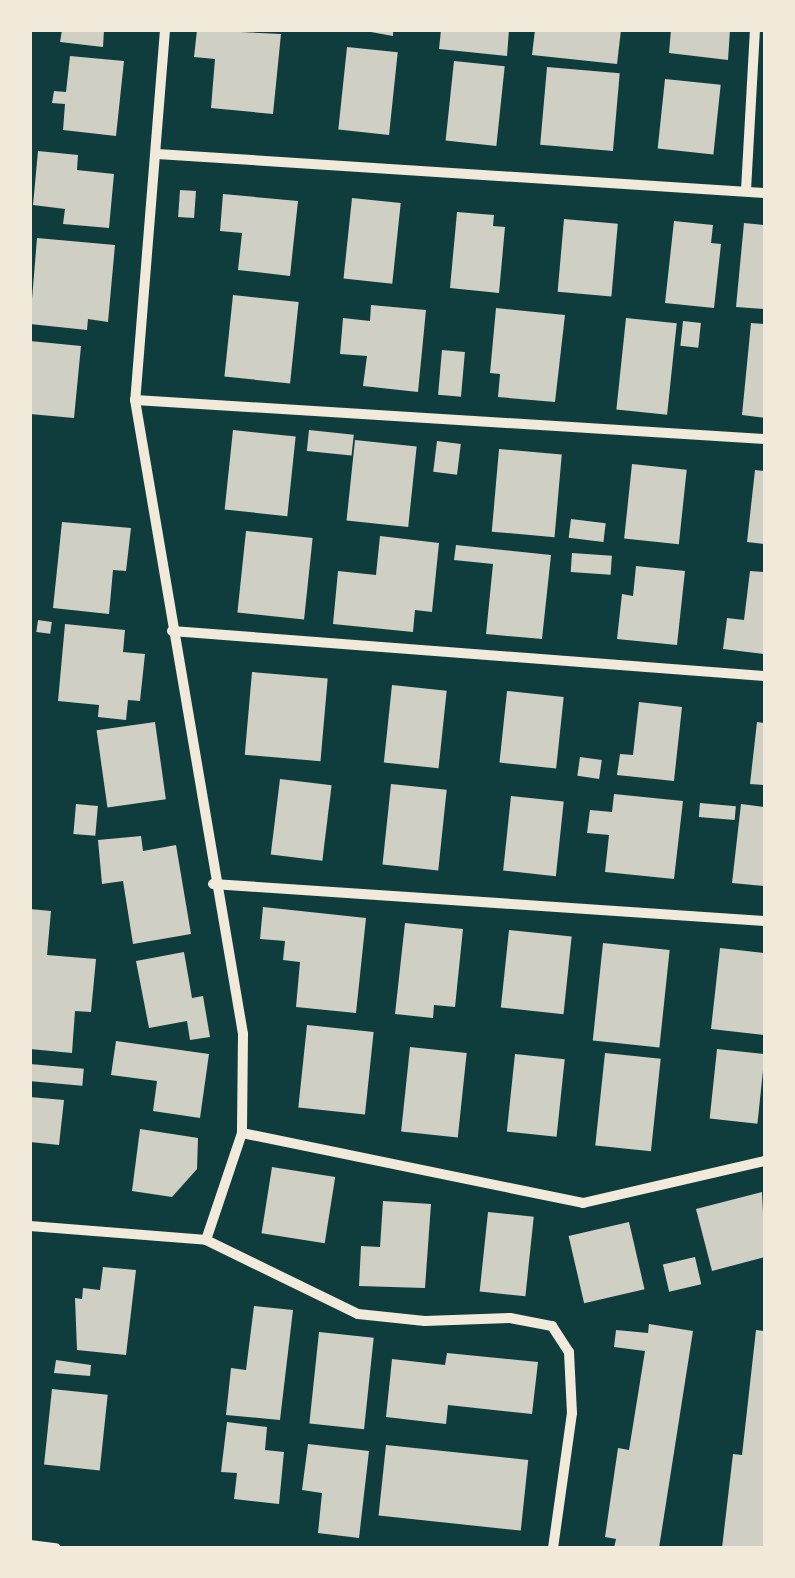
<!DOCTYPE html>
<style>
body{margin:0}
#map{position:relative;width:795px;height:1578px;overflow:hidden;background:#0f3d3e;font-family:"DejaVu Sans",sans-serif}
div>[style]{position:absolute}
.building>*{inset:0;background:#cfcfc3;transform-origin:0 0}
.minor>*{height:10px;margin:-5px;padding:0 5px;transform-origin:5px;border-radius:5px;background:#f1e9da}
span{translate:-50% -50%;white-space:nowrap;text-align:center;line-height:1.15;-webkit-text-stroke:9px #f1e9da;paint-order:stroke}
.frame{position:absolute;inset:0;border:32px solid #f1e9da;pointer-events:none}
</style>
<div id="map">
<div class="building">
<i style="clip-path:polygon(62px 30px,104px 30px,103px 47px,60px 42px)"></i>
<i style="clip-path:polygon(197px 30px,281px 34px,273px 114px,211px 108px,215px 59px,194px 57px)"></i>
<i style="clip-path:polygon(360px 30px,393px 30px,393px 36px)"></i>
<i style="clip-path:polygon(441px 30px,509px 30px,507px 56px,439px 49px)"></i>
<i style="clip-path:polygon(535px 30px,621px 30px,617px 64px,532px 55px)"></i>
<i style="clip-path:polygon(671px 30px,730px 30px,728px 60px,669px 53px)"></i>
<i style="left:347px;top:47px;width:51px;height:83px;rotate:6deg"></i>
<i style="clip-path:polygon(70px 56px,124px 61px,116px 136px,63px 130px,65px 104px,52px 103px,54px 91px,66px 92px)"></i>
<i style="left:454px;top:61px;width:51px;height:80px;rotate:6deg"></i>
<i style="left:547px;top:67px;width:73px;height:78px;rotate:5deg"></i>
<i style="left:665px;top:79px;width:56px;height:70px;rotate:6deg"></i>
<i style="clip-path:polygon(38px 151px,78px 155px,77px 170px,114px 174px,109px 228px,63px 224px,65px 209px,33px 205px)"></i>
<i style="left:180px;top:190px;width:16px;height:27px;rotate:4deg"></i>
<i style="clip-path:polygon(223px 194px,298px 201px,290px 276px,238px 270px,242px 233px,220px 231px)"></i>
<i style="left:352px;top:198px;width:49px;height:81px;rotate:6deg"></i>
<i style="clip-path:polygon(457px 212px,494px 215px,493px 226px,505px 227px,499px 293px,450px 288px)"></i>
<i style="left:564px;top:219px;width:54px;height:73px;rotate:5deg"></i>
<i style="clip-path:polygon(674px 221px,713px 225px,711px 243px,721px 244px,714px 308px,665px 303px)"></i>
<i style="clip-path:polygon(744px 223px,765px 225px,765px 309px,736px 307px)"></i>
<i style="clip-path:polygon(37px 238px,115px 245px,108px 322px,88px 319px,87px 330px,30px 324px)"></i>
<i style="left:233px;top:295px;width:66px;height:82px;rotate:6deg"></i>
<i style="clip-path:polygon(371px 305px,426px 310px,418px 392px,363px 386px,367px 356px,340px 354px,343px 318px,370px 321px)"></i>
<i style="clip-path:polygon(496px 308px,565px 315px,555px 402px,498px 397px,500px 374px,490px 373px)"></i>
<i style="left:626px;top:318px;width:51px;height:92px;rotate:6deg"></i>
<i style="left:683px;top:321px;width:18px;height:25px;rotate:6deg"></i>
<i style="clip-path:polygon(751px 323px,765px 324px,765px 418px,742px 415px)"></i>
<i style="clip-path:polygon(30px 341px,81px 346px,74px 418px,30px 414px)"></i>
<i style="left:442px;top:350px;width:23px;height:45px;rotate:5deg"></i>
<i style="left:233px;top:430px;width:63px;height:80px;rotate:6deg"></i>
<i style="left:309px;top:430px;width:45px;height:21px;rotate:6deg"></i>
<i style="left:355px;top:440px;width:62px;height:81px;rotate:6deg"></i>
<i style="left:437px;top:441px;width:24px;height:31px;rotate:7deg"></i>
<i style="left:499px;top:449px;width:63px;height:83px;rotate:5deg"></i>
<i style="left:632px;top:464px;width:55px;height:75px;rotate:6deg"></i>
<i style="clip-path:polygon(755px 470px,765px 471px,765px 544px,747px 542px)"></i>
<i style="left:571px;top:519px;width:35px;height:19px;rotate:7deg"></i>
<i style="clip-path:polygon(62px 522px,131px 528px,126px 571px,113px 570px,109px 614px,53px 608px)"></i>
<i style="left:246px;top:531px;width:67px;height:82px;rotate:6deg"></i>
<i style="clip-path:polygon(380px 536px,439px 543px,432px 612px,415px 610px,413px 632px,333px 624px,338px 571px,376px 575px)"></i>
<i style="clip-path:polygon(456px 545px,551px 555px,542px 639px,486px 634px,493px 564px,454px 560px)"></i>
<i style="left:572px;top:553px;width:40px;height:19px;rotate:4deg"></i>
<i style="clip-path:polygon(636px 566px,685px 571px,677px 645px,617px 639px,622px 594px,633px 596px)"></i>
<i style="clip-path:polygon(750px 571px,765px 572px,765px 654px,723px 649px,727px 618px,744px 620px)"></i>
<i style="left:38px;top:620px;width:14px;height:12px;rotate:8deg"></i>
<i style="clip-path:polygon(65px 624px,125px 630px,123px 652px,145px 654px,140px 701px,128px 700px,126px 720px,98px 717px,99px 705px,58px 701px)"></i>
<i style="left:252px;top:672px;width:76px;height:83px;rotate:5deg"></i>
<i style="left:392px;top:685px;width:55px;height:78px;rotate:6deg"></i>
<i style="left:507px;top:691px;width:57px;height:72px;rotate:6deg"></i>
<i style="clip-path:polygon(639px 702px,682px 707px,674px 781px,617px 775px,620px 754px,633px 755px)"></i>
<i style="left:155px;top:722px;width:78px;height:59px;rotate:82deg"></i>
<i style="clip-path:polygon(757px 722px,765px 723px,765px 785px,750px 784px)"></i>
<i style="left:580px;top:757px;width:22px;height:19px;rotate:8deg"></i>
<i style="left:280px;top:779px;width:52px;height:76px;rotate:7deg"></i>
<i style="left:391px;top:784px;width:56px;height:81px;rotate:6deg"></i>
<i style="clip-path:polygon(614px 794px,683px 801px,674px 879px,605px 872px,609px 835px,587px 833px,590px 810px,612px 812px)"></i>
<i style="left:511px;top:796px;width:53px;height:75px;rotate:6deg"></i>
<i style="left:700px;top:803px;width:36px;height:14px;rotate:5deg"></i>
<i style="left:76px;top:804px;width:22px;height:30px;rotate:5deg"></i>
<i style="clip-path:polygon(741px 804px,765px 807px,765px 886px,732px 883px)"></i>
<i style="clip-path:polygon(141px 836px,143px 851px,176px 845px,191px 934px,133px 944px,123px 881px,102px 884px,98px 840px)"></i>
<i style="clip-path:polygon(263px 907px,366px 918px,356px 1013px,296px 1007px,300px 962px,283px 960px,285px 941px,260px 939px)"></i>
<i style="clip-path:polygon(30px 909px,51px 911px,47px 955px,96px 959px,91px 1012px,75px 1011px,72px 1053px,30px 1049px)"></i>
<i style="clip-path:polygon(405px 923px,463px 929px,455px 1007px,434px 1005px,433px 1018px,395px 1014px)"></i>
<i style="left:509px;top:930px;width:63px;height:78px;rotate:6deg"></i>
<i style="left:603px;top:943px;width:67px;height:98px;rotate:6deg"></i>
<i style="clip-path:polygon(720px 948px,765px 953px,765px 1035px,711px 1029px)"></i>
<i style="clip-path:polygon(184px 952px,192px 998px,203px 996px,210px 1037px,190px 1040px,187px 1021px,149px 1028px,136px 961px)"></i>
<i style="left:307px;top:1025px;width:67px;height:83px;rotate:6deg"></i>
<i style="clip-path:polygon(116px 1041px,209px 1054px,200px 1118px,153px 1111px,157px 1081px,111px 1075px)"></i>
<i style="left:410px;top:1047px;width:57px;height:85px;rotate:6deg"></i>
<i style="left:717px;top:1049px;width:48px;height:70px;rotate:6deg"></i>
<i style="left:605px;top:1053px;width:56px;height:93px;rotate:6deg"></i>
<i style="left:515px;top:1054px;width:50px;height:78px;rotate:6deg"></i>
<i style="left:30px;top:1064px;width:54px;height:17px;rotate:5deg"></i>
<i style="clip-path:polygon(30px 1097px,64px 1100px,59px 1145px,30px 1142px)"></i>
<i style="clip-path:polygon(140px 1129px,198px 1138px,197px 1169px,172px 1197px,132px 1191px)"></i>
<i style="left:272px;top:1167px;width:64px;height:67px;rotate:9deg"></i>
<i style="clip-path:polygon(762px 1192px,765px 1257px,712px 1271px,696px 1209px)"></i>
<i style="clip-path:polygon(383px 1201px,431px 1204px,425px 1288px,359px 1286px,361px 1246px,380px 1247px)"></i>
<i style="left:488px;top:1212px;width:46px;height:80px;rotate:6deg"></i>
<i style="left:629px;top:1222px;width:69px;height:62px;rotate:77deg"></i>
<i style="left:695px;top:1257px;width:28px;height:33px;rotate:77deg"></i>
<i style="clip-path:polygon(103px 1267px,136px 1270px,126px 1355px,77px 1350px,75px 1298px,82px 1299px,83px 1288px,100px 1290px)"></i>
<i style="clip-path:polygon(254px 1306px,293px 1310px,280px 1420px,226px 1415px,231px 1368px,246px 1370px)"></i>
<i style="clip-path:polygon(649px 1324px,693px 1331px,659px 1548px,614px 1548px,616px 1539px,605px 1537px,618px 1448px,629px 1450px,645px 1351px,614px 1347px,616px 1330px,648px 1333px)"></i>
<i style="clip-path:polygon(756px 1330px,765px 1331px,765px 1548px,722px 1548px,733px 1454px,742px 1455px)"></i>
<i style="left:319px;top:1332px;width:55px;height:92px;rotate:6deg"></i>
<i style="clip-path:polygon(447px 1353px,538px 1362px,532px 1414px,448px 1405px,446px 1424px,386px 1417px,392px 1359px,445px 1365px)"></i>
<i style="clip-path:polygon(56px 1360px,91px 1365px,90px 1376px,54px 1373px)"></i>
<i style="left:52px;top:1389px;width:56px;height:76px;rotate:6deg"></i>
<i style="clip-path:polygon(227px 1422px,267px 1427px,265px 1450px,284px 1452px,279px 1504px,234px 1499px,237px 1473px,221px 1472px)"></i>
<i style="clip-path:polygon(308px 1444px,369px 1451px,359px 1538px,318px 1533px,322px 1493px,302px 1490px)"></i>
<i style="left:386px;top:1445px;width:143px;height:71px;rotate:6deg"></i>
</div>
<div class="minor">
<i style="left:165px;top:30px;width:371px;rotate:94.6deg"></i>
<i style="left:135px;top:400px;width:643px;rotate:80.33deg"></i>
<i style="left:243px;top:1034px;width:99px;rotate:90.6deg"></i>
<i style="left:242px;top:1133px;width:113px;rotate:108.6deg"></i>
<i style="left:157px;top:154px;width:609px;rotate:3.67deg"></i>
<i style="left:746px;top:190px;width:160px;rotate:-86.8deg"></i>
<i style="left:135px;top:400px;width:631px;rotate:3.54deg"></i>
<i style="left:172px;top:631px;width:595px;rotate:4.34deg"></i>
<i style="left:213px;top:884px;width:553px;rotate:3.83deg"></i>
<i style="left:242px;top:1133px;width:348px;rotate:11.6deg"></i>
<i style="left:583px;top:1203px;width:187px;rotate:-13deg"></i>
<i style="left:30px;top:1226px;width:177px;rotate:4.5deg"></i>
<i style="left:206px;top:1240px;width:169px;rotate:26deg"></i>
<i style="left:358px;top:1314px;width:67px;rotate:6deg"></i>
<i style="left:425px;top:1321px;width:85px;rotate:-2deg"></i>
<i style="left:510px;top:1318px;width:43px;rotate:10.8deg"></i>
<i style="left:552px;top:1326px;width:31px;rotate:57deg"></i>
<i style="left:569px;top:1352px;width:61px;rotate:87.2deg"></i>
<i style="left:572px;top:1413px;width:136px;rotate:98deg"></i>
<i style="left:30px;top:1545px;width:26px;rotate:7deg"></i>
</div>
<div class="frame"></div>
</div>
